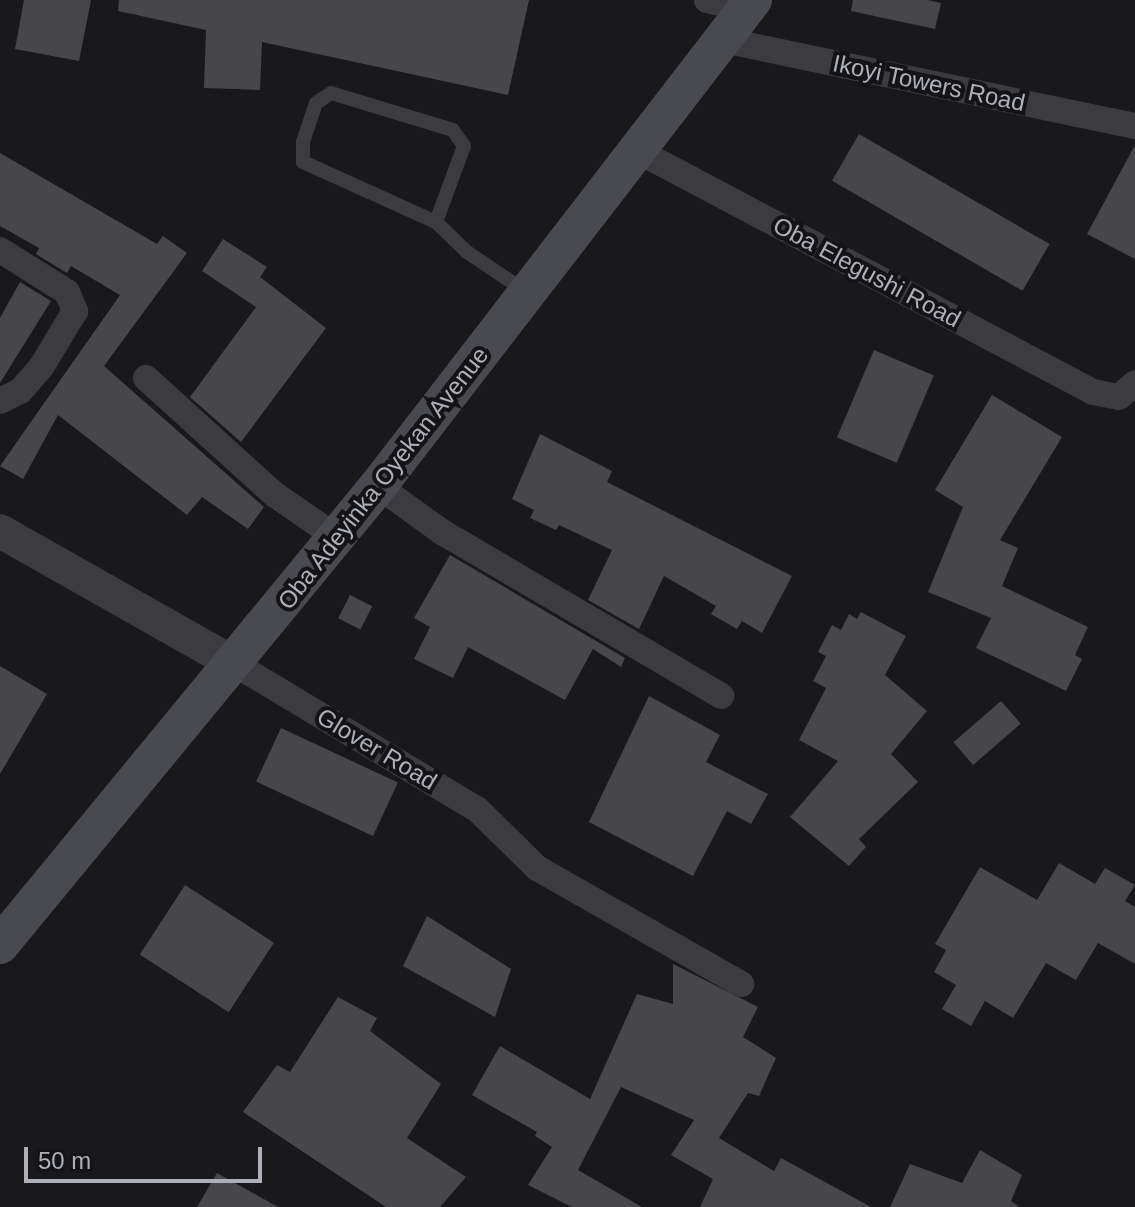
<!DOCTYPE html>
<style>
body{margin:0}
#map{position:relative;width:1135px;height:1207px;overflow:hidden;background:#19191b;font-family:Helvetica,sans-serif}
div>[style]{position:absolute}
.building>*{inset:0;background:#47464b;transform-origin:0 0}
.service>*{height:14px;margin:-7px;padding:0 7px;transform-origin:7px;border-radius:7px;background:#3b3b40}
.minor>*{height:26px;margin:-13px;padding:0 13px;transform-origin:13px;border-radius:13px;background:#3b3b40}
.tertiary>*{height:34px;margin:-17px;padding:0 17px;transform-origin:17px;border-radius:17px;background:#3b3b40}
.secondary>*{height:38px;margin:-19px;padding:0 19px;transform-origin:19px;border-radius:19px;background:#494a50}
span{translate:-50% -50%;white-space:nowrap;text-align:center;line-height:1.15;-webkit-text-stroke:8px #141416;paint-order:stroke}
.street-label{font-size:24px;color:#adafb9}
.scale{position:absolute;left:24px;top:1147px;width:238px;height:36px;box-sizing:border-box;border:4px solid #adafb9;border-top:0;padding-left:10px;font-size:24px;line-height:28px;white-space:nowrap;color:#adafb9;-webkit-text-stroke:6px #141416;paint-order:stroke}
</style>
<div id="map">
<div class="building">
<i style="clip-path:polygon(24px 0,91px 0,79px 61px,15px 49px)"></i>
<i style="clip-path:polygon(119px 0,529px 0,508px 95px,262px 42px,260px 90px,204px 88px,206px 30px,118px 11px)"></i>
<i style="clip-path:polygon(853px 0,927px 0,941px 3px,935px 29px,851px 11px)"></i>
<i style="left:859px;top:134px;width:220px;height:54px;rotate:30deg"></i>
<i style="clip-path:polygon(1135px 145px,1135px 259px,1087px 234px)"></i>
<i style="clip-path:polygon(0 153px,157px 244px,163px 236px,187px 253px,104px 366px,264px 507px,248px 529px,202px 497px,187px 515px,58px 415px,23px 479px,0 466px,120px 295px,71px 266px,67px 273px,36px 254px,39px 248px,0 226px)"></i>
<i style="clip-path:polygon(223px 239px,267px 267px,260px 277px,326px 328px,241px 442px,190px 397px,256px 307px,202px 271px)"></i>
<i style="clip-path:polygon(20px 282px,51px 301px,0 383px,0 318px)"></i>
<i style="left:874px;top:350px;width:65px;height:95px;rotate:23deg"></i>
<i style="clip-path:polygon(992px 395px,1062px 437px,1000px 540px,1018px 548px,1002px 586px,1088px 627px,1075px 655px,1082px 659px,1066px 691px,976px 648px,991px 618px,928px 592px,963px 507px,935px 490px)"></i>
<i style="clip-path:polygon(540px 434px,612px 471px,607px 482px,792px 576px,762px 633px,742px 621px,737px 629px,711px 614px,716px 606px,664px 576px,639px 629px,588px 600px,612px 550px,559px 525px,556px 530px,530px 518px,534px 510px,512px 499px)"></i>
<i style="clip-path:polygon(450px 555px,625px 658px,621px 667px,593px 649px,565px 700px,468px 647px,453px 678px,414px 659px,430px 627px,414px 618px)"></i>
<i style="left:350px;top:595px;width:25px;height:26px;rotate:27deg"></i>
<i style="clip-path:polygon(861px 612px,906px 636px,885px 675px,927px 711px,891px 754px,918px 782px,859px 839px,866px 847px,849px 866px,790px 817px,838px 761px,799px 740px,826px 688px,813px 681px,826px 656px,818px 652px,832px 625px,841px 630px,849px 614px,857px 619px)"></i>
<i style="clip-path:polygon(0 666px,47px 694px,0 774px)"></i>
<i style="clip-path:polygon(649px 696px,720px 735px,706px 762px,768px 794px,751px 824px,727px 811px,693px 876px,589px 822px)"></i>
<i style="left:1001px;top:701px;width:30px;height:63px;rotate:49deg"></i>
<i style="left:281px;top:728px;width:129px;height:59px;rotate:25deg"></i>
<i style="clip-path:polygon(1059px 863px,1095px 884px,1105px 868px,1135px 885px,1125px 901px,1135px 907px,1135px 964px,1098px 943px,1076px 980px,1046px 963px,1013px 1018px,985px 1001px,971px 1026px,942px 1009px,956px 985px,934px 972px,946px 950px,935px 944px,980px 867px,1037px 900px)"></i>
<i style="left:185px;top:885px;width:106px;height:83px;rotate:33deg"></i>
<i style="clip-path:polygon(427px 916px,511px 969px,495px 1017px,403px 966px)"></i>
<i style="clip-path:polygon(673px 964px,758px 1007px,743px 1037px,776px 1058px,759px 1096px,748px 1093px,719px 1138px,774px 1171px,781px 1158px,871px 1207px,700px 1207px,713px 1179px,671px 1155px,694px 1120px,621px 1087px,578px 1170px,642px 1207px,572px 1207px,528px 1185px,552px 1147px,535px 1136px,537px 1132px,472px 1095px,500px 1046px,590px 1099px,637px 994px,673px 1004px)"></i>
<i style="clip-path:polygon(338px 997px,377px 1018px,370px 1031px,441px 1084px,407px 1138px,466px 1177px,440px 1207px,386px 1207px,243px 1112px,277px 1065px,290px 1072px)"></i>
<i style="clip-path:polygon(980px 1150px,1022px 1175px,1011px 1201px,1019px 1207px,890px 1207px,910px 1164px,962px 1183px)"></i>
<i style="clip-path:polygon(217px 1173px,278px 1207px,197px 1207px)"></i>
</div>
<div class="service">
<i style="left:436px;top:222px;width:81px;rotate:-69.8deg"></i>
<i style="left:464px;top:146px;width:19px;rotate:-125deg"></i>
<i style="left:453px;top:130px;width:127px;rotate:-163.1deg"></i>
<i style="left:331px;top:93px;width:18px;rotate:146deg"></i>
<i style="left:316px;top:103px;width:41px;rotate:108.4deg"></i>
<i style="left:303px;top:142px;width:20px;rotate:90deg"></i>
<i style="left:303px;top:162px;width:146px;rotate:24.3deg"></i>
<i style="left:436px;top:222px;width:43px;rotate:44.1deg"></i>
<i style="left:467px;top:252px;width:70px;rotate:33.9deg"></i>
</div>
<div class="minor">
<i style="left:707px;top:0;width:40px;rotate:13deg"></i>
<i style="left:723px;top:40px;width:421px;rotate:11.8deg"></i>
<i style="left:640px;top:152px;width:513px;rotate:27.91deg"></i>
<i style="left:1093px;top:392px;width:26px;rotate:11deg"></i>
<i style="left:1119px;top:397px;width:21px;rotate:-41deg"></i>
<i style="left:0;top:250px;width:79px;rotate:32.1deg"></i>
<i style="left:67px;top:292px;width:21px;rotate:67deg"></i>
<i style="left:75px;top:311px;width:64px;rotate:121deg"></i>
<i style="left:42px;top:366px;width:33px;rotate:131deg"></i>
<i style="left:20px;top:391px;width:22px;rotate:153deg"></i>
<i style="left:146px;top:378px;width:173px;rotate:42.2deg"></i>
<i style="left:274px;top:494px;width:75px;rotate:34.7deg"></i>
<i style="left:378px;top:486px;width:79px;rotate:35.7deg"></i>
<i style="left:442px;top:532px;width:324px;rotate:30.4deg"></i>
<i style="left:235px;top:664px;width:283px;rotate:31deg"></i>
<i style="left:478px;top:810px;width:83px;rotate:44.5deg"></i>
<i style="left:537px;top:868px;width:235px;rotate:29.6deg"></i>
</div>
<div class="tertiary">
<i style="left:0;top:531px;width:270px;rotate:29.5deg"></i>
</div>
<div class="secondary">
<i style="left:0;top:945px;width:595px;rotate:-50.53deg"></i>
<i style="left:378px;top:486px;width:614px;rotate:-52.35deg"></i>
</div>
<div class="street-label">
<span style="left:929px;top:83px;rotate:12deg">Ikoyi Towers Road</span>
<span style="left:867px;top:272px;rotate:28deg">Oba Elegushi Road</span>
<span style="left:383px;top:478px;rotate:-52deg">Oba Adeyinka Oyekan Avenue</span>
<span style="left:377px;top:749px;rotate:31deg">Glover Road</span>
</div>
<div class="scale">50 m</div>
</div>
